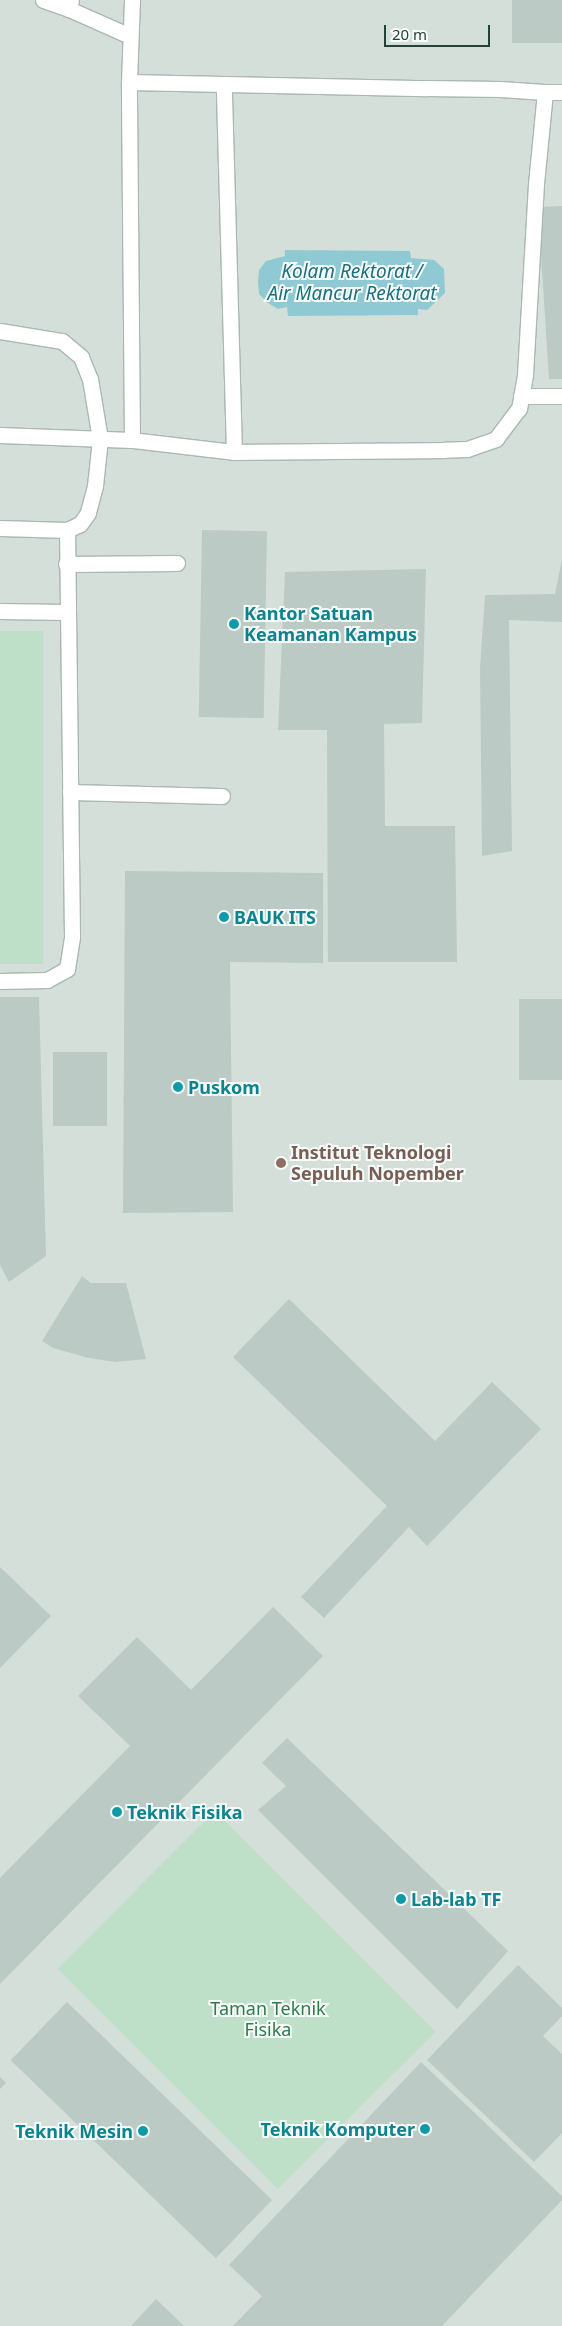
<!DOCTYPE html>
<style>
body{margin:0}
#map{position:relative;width:562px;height:2326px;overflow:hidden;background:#e6efeb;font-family:"Noto Sans",sans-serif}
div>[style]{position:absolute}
.built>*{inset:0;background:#d4dfda;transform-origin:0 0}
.green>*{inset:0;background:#bfe0c8;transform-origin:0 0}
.water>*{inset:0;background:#8ec9d4}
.building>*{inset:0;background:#bbcac4;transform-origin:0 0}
.roads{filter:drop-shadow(1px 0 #a8b8b2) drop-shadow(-1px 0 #a8b8b2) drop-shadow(0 1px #a8b8b2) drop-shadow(0 -1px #a8b8b2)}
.service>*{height:15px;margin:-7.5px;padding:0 7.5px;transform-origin:7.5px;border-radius:7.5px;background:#fff}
.pedestrian>*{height:15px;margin:-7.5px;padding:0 7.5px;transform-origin:7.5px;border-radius:7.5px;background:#fff}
.dots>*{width:14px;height:14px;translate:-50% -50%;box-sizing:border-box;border:2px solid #f7fbf9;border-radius:50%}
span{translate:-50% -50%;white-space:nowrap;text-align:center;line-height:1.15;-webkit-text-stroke:4px #f7fbf9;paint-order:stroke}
.culture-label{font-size:18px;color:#0d838f;font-weight:700}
.left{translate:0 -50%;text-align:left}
.right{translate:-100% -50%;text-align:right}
.education-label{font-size:18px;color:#785e54;font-weight:700}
.park-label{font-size:18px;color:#2d7a4b}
.water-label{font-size:19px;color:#1c6f80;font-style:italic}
.scale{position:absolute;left:384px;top:25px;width:106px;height:22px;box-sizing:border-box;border:2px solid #24423a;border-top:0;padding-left:6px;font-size:15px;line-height:18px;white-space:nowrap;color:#24423a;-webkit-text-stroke:4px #f7fbf9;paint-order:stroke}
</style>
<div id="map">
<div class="built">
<i style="left:0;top:0;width:562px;height:2326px"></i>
</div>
<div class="green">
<i style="left:0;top:631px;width:43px;height:333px"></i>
<i style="left:215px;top:1811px;width:312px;height:223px;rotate:45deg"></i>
</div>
<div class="water">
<i style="clip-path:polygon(285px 250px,410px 251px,411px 258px,434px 260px,444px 269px,445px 293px,427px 310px,418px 309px,418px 315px,288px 316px,287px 307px,278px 309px,268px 303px,259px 294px,258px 283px,259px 270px,266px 261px,285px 256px)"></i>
</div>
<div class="building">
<i style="left:512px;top:0;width:50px;height:43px"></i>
<i style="clip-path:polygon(562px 206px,562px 379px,549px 379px,538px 207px)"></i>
<i style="left:202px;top:530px;width:65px;height:187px;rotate:1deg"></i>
<i style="clip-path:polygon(562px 559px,562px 622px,509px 620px,512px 851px,482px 856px,480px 668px,485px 595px,555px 594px)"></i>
<i style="clip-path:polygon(426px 569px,422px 723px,384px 724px,385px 826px,455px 826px,457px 962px,328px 962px,327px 730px,278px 730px,285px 572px)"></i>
<i style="clip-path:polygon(125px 871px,323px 873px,323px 963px,230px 962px,233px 1212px,123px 1213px)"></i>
<i style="clip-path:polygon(0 997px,39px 997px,46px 1256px,9px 1282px,0 1265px)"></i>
<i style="left:519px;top:999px;width:43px;height:81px"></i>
<i style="left:53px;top:1052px;width:54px;height:74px"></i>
<i style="clip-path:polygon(82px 1276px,91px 1283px,126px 1283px,146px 1359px,116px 1362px,89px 1358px,53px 1348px,42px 1341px)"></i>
<i style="clip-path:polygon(289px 1299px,435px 1441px,492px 1382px,541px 1429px,427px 1546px,409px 1527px,324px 1618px,301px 1597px,387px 1506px,233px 1357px)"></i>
<i style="clip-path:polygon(0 1567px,51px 1616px,0 1668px)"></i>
<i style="clip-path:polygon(273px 1607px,323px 1656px,0 1984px,0 1878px,130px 1746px,78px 1696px,137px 1637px,191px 1690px)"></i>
<i style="clip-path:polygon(287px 1738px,508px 1951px,457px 2009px,258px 1810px,286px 1786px,262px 1763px)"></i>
<i style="clip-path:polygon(518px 1965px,562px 2008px,562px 2016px,543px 2036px,562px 2054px,562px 2133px,534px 2162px,427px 2060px)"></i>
<i style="left:67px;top:2002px;width:285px;height:81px;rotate:44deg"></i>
<i style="clip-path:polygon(421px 2062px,562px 2196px,562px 2200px,442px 2326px,233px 2326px,262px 2296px,229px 2265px)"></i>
<i style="clip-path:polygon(0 2077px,6px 2083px,0 2089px)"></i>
<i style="clip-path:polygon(156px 2299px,184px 2326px,131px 2326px)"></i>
</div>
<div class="roads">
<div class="service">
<i style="left:43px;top:0;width:28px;rotate:19deg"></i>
<i style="left:69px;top:9px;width:9px;rotate:-77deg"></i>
<i style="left:69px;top:9px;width:67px;rotate:23.9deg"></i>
<i style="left:129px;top:82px;width:298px;rotate:1.2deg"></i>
<i style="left:427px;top:88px;width:73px;rotate:0.8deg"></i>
<i style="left:500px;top:89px;width:45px;rotate:3.8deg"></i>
<i style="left:545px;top:92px;width:92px;rotate:95.6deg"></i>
<i style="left:536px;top:184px;width:191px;rotate:93.3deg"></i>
<i style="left:525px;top:375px;width:34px;rotate:100deg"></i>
<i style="left:519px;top:408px;width:39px;rotate:127deg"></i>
<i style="left:496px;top:439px;width:31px;rotate:161deg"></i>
<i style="left:467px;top:449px;width:23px;rotate:178deg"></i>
<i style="left:444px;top:450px;width:210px;rotate:179.5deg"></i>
<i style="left:234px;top:452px;width:368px;rotate:-91.6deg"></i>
<i style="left:545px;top:92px;width:17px"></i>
<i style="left:0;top:331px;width:63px;rotate:9.2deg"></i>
<i style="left:62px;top:341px;width:25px;rotate:40deg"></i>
<i style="left:81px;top:357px;width:24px;rotate:68deg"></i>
<i style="left:90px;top:379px;width:61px;rotate:80.5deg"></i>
<i style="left:100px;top:439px;width:47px;rotate:96.1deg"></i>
<i style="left:95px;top:486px;width:28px;rotate:105deg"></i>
<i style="left:88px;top:513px;width:14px;rotate:126deg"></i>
<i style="left:80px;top:524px;width:14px;rotate:155deg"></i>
<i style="left:67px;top:530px;width:67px;rotate:-178.3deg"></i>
<i style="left:0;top:435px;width:132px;rotate:2.2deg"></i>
<i style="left:132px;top:440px;width:103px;rotate:6.7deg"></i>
<i style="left:132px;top:440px;width:358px;rotate:-90.5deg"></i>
<i style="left:129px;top:82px;width:82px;rotate:-87.9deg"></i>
<i style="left:66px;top:564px;width:111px;rotate:-0.5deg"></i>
<i style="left:0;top:611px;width:66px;rotate:0.9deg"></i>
<i style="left:70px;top:792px;width:152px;rotate:1.5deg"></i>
<i style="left:0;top:981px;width:47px;rotate:-1.2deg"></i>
<i style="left:47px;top:980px;width:23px;rotate:-29deg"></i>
<i style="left:67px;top:969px;width:33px;rotate:-81deg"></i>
<i style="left:72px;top:936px;width:406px;rotate:-90.7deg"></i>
</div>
<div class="pedestrian">
<i style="left:521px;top:396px;width:41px"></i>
</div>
</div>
<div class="dots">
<i style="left:234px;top:624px;background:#0f9aa8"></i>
<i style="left:224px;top:917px;background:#0f9aa8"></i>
<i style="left:178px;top:1087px;background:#0f9aa8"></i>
<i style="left:281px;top:1163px;background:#8d6e63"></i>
<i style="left:117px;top:1812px;background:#0f9aa8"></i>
<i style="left:401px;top:1899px;background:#0f9aa8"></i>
<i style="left:425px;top:2129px;background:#0f9aa8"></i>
<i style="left:143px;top:2131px;background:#0f9aa8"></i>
</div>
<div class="culture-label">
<span class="left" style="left:244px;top:624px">Kantor Satuan<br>Keamanan Kampus</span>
<span class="left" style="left:234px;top:917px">BAUK ITS</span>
<span class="left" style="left:188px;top:1087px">Puskom</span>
<span class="left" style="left:127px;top:1812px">Teknik Fisika</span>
<span class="left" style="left:411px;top:1899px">Lab-lab TF</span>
<span class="right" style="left:415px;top:2129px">Teknik Komputer</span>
<span class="right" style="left:133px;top:2131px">Teknik Mesin</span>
</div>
<div class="education-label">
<span class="left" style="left:291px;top:1163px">Institut Teknologi<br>Sepuluh Nopember</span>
</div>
<div class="park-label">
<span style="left:268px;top:2019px">Taman Teknik<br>Fisika</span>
</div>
<div class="water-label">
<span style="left:352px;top:283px">Kolam Rektorat /<br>Air Mancur Rektorat</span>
</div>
<div class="scale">20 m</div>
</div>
